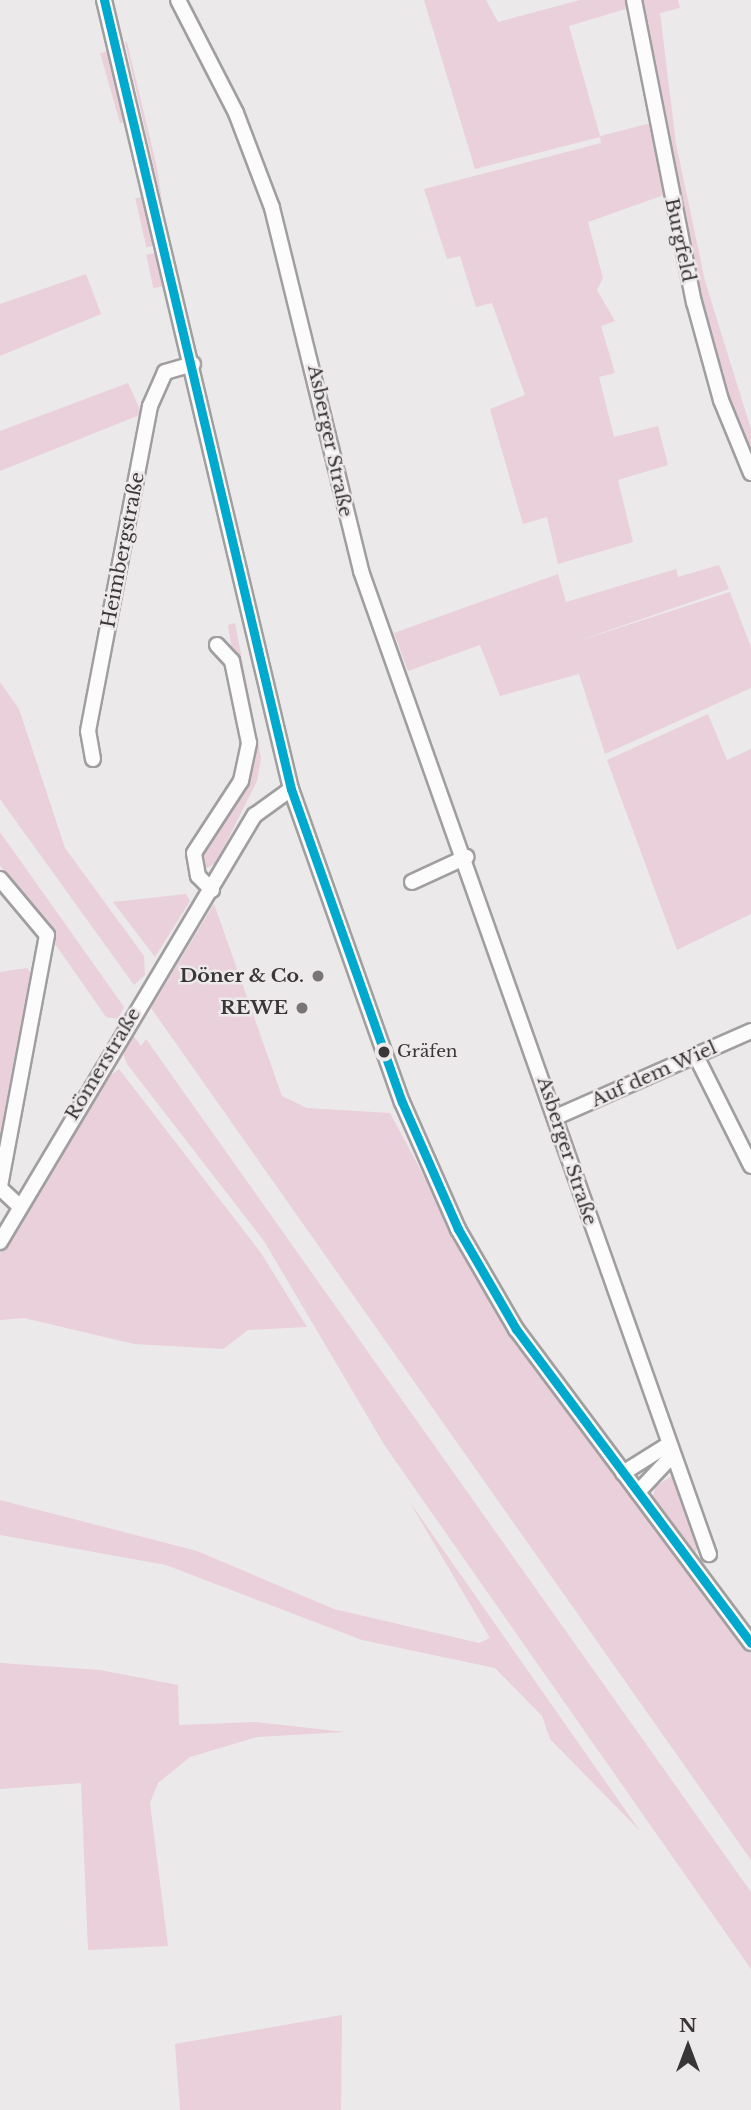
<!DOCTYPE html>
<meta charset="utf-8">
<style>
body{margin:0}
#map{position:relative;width:751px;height:2110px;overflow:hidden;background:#ece9ea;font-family:"Libre Baskerville",serif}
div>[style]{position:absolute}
.green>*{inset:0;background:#e9d0da;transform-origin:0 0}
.roads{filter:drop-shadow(2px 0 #a09e9f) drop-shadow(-2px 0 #a09e9f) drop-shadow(0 2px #a09e9f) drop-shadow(0 -2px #a09e9f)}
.minor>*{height:14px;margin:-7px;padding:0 7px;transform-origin:7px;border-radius:7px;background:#fcfcfc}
.bus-1>*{height:9px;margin:-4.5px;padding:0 4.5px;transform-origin:4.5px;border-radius:4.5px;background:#00a9ce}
.dots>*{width:19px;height:19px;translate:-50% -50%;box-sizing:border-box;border:4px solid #ede8ea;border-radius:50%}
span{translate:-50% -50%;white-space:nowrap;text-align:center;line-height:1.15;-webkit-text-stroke:5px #ede8ea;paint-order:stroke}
.bus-label{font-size:17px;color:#383637}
.left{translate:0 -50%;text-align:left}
.street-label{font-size:19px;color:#383637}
.poi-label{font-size:19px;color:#383637;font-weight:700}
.right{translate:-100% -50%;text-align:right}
.north{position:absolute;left:653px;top:2012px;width:70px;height:70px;-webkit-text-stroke:5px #ede8ea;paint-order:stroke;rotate:0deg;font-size:19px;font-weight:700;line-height:28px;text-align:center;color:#383637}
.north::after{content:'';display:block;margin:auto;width:24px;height:32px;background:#383637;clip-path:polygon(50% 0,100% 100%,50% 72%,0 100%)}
</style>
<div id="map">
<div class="green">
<i style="clip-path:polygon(424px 0,486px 0,498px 22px,580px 0,626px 0,629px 8px,569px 26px,600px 136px,651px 123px,664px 195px,588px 222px,603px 278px,597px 290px,615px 321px,601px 326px,615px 373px,599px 377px,614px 437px,658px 426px,668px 465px,618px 480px,633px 542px,558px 564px,547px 517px,523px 524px,490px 409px,525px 395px,492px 303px,476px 307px,460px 256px,447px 259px,424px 189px,601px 143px,600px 137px,475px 169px)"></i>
<i style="clip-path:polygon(638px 0,678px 0,680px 8px,660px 13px,676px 144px,705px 281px,751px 429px,751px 462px,719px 380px)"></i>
<i style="clip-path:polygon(125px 42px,127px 42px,157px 168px,163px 207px)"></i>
<i style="clip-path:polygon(108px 51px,125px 122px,120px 123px,100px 53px)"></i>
<i style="left:142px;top:197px;width:50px;height:7px;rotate:77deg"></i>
<i style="left:155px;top:253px;width:34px;height:9px;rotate:78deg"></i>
<i style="clip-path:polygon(86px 274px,101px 314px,0 356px,0 304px)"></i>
<i style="clip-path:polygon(128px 383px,142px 414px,0 471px,0 431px)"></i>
<i style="clip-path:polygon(719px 565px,729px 589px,569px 644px,730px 592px,751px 647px,751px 688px,605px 754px,579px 674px,500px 696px,480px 645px,408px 671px,394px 633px,558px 574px,566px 602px,676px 569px,678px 577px)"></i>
<i style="clip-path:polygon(235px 623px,261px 758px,257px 781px,216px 863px,205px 869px,199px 857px,250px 768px,228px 625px)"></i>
<i style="clip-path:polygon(0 682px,19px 709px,65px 848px,144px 956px,145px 975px,134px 985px,0 799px)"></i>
<i style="clip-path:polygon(708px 714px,727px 760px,751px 749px,751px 914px,677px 950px,607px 760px)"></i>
<i style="clip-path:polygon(0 832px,124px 1007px,118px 1019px,106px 1017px,0 865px)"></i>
<i style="clip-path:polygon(186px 894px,190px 901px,155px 957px,113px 902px)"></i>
<i style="clip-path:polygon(214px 904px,282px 1096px,307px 1108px,390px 1113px,508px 1333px,751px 1654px,751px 1860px,151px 1008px)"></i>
<i style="clip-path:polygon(27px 968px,34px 976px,0 1162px,0 972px)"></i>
<i style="clip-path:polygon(132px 1034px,141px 1046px,146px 1039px,751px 1892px,751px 1969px,385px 1446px,264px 1241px,127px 1064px,122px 1050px)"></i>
<i style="clip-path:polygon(119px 1069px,261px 1253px,307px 1327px,248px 1330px,223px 1349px,134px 1344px,24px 1318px,0 1320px,0 1253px,99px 1085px)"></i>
<i style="clip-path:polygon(673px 1475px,698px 1545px,695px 1554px,653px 1497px,655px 1487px)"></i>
<i style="clip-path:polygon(0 1500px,197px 1551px,334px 1609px,479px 1643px,490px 1638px,409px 1501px,640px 1831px,550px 1739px,542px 1716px,495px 1668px,362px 1640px,166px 1565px,0 1535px)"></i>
<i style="clip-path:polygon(0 1663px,100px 1670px,178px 1685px,179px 1725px,255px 1722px,345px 1732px,257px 1737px,190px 1757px,158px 1783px,150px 1803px,168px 1946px,88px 1950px,81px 1783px,0 1789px)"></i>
<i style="clip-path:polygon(342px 2015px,341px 2110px,180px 2110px,175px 2044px)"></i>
</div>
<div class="roads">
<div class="minor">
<i style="left:104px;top:0;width:811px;rotate:76.67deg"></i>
<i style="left:291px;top:789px;width:332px;rotate:70.5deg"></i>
<i style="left:402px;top:1102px;width:139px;rotate:66.2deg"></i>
<i style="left:458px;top:1229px;width:116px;rotate:59.9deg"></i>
<i style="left:516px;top:1329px;width:392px;rotate:53.2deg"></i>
<i style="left:178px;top:0;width:127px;rotate:62.8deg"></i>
<i style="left:236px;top:113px;width:102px;rotate:69.2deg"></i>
<i style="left:272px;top:208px;width:374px;rotate:76.2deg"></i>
<i style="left:361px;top:571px;width:1043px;rotate:70.51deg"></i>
<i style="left:634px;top:0;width:308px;rotate:78.8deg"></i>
<i style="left:694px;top:302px;width:102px;rotate:74.6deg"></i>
<i style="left:721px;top:400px;width:79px;rotate:67.7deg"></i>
<i style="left:93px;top:759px;width:28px;rotate:-100deg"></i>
<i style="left:88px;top:731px;width:331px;rotate:-79.2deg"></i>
<i style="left:150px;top:406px;width:37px;rotate:-66deg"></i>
<i style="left:165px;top:372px;width:29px;rotate:-16deg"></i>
<i style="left:0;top:879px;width:73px;rotate:50deg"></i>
<i style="left:47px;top:935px;width:254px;rotate:100.6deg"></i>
<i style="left:412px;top:882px;width:60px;rotate:-24.8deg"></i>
<i style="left:212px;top:890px;width:20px;rotate:-135deg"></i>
<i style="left:198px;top:876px;width:23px;rotate:-100deg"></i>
<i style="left:194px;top:853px;width:86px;rotate:-56.9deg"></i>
<i style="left:241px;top:781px;width:39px;rotate:-78deg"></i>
<i style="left:249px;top:743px;width:84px;rotate:-101.7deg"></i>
<i style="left:232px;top:661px;width:22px;rotate:-133deg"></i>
<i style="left:696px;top:1056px;width:123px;rotate:63.4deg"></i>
<i style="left:556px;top:1117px;width:213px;rotate:-23.8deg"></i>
<i style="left:0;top:1188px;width:25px;rotate:43deg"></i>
<i style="left:0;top:1242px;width:497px;rotate:-59.2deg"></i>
<i style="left:255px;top:815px;width:44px;rotate:-35.8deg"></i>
<i style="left:623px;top:1473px;width:51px;rotate:-32.1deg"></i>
<i style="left:638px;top:1492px;width:47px;rotate:-46.7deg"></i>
</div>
</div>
<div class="bus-1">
<i style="left:104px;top:0;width:811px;rotate:76.67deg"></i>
<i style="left:291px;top:789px;width:332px;rotate:70.5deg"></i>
<i style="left:402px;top:1102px;width:139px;rotate:66.2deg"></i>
<i style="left:458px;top:1229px;width:116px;rotate:59.9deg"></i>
<i style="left:516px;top:1329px;width:392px;rotate:53.2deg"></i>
</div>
<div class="dots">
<i style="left:318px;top:976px;background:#777576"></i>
<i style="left:302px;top:1008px;background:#777576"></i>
<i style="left:384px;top:1052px;background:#383637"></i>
</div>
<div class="bus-label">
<span class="left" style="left:397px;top:1052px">Gräfen</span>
</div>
<div class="street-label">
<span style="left:680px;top:240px;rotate:78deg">Burgfeld</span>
<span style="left:330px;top:441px;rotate:78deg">Asberger Straße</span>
<span style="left:123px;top:550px;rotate:-79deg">Heimbergstraße</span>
<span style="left:103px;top:1064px;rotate:-59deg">Römerstraße</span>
<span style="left:654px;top:1074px;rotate:-24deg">Auf dem Wiel</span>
<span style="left:567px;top:1151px;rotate:72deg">Asberger Straße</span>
</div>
<div class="poi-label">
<span class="right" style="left:304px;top:976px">Döner &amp; Co.</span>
<span class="right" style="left:288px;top:1008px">REWE</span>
</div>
<div class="north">N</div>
</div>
